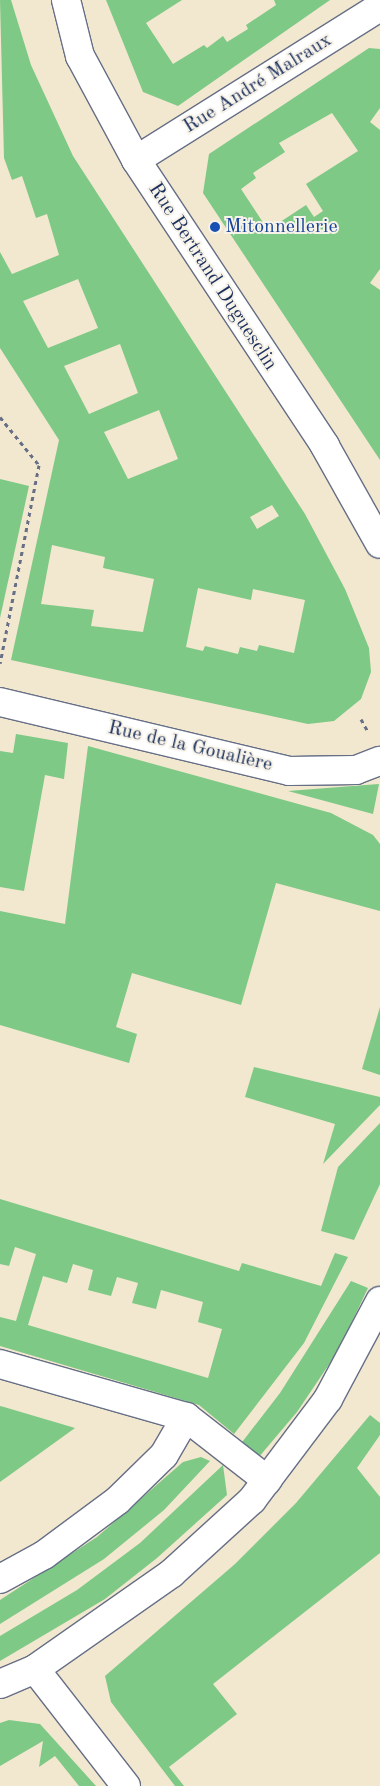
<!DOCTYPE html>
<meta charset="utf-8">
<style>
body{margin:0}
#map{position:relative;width:380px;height:1786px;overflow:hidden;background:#f2e7cf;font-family:"Old Standard TT",serif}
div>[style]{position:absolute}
.green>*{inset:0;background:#7ec986}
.path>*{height:3px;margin-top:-1.5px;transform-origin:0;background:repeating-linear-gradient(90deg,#666f86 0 4px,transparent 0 8px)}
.roads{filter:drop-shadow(1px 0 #666f86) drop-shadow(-1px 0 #666f86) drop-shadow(0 1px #666f86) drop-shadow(0 -1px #666f86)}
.minor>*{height:28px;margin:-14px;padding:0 14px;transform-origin:14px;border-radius:14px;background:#fff}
.tertiary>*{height:28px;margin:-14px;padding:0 14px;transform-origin:14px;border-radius:14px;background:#fff}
.dots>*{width:14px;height:14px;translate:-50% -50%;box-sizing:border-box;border:2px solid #f7f3e8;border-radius:50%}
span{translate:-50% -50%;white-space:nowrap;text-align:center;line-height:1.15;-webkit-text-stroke:4px #f7f3e8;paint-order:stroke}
.street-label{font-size:20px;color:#1b2f5e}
.transit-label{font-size:20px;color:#164399}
.left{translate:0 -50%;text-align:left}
</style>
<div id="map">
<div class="green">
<i style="clip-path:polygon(evenodd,0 0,11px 0,31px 65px,73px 156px,305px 514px,345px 589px,369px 648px,371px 672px,361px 699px,334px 721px,308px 724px,11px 660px,59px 440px,0 348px,0 252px,12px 274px,59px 255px,47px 214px,36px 218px,22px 176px,12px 180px,4px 158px,0 0,78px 279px,98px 328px,48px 348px,23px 301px,78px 279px,0 0,120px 344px,138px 393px,89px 414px,64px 366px,120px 344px,0 0,159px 410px,178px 459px,128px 479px,104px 432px,159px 410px,0 0,272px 505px,279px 516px,257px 529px,250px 517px,272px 505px,0 0,52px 545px,105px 557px,103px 568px,154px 579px,143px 632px,91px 626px,94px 610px,41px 604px,52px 545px,0 0,198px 588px,251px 600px,253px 589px,305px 600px,294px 653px,259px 645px,257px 651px,240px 647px,238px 654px,205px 646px,203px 651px,186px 647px,198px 588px)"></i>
<i style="clip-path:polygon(106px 0,182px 0,146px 23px,173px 64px,204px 45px,207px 48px,223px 36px,227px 42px,248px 29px,246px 25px,276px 5px,274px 0,330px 0,178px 106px,143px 92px)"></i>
<i style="clip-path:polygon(evenodd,369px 48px,380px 49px,380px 108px,370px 122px,380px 130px,380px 269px,370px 283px,380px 290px,380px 460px,203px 193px,209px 154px,369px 48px,332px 113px,358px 151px,306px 184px,323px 211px,314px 217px,306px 205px,268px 230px,241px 189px,256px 178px,253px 173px,285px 152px,279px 143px,332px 113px)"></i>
<i style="clip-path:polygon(0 479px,29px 486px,0 618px)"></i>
<i style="clip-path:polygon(16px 734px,68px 743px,64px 779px,45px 775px,24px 891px,0 887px,0 751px,13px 753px)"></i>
<i style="clip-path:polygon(88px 746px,331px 813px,373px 835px,380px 844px,380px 911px,276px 883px,241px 1005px,132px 973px,116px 1027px,137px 1034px,129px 1063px,0 1025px,0 911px,65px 924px)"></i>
<i style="clip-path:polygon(379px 784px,373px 814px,288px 791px)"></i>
<i style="clip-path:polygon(380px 1007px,380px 1075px,362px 1069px)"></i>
<i style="clip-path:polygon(254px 1067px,380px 1097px,380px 1105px,323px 1164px,335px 1124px,245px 1097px)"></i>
<i style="clip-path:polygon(380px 1123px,380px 1184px,354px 1240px,321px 1231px,338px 1167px)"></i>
<i style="clip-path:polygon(evenodd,0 1199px,239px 1271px,242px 1263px,321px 1286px,335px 1253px,348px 1257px,304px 1343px,234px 1434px,199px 1405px,0 1346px,0 1317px,16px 1321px,36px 1254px,15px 1247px,9px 1266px,0 1264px,0 1199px,73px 1264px,93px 1270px,88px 1290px,111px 1296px,117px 1277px,138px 1283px,132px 1303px,156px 1309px,161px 1290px,203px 1302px,198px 1322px,222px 1329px,208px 1378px,28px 1325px,43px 1276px,67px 1283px,73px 1264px)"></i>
<i style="clip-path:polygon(351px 1281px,368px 1288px,338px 1351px,297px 1412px,252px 1465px,236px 1450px,280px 1393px)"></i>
<i style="clip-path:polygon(0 1406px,4px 1407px,75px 1428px,0 1482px)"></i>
<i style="clip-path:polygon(370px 1415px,380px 1423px,380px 1435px,357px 1468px,380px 1497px,380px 1553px,213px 1684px,237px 1714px,169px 1767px,184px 1786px,175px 1786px,111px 1702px,105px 1676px,235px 1564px,296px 1503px)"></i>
<i style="clip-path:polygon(201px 1457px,210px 1461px,164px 1510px,104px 1559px,0 1624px,0 1600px,97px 1537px,183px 1462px)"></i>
<i style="clip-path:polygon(223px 1465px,227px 1495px,157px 1558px,105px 1599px,0 1661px,0 1636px,77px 1590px,140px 1543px)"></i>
<i style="clip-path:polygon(9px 1720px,40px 1724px,96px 1786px,79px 1786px,55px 1756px,39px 1767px,43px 1741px,0 1766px,0 1723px)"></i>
</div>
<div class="path">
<i style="left:0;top:417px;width:62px;rotate:50.9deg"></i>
<i style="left:39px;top:465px;width:202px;rotate:101.1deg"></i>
<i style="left:361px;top:719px;width:13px;rotate:61deg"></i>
</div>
<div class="roads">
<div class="minor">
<i style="left:66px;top:0;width:58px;rotate:76deg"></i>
<i style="left:80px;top:56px;width:118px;rotate:61.7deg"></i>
<i style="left:136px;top:160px;width:343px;rotate:56.5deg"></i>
<i style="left:325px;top:446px;width:112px;rotate:60.7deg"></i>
<i style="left:136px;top:160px;width:288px;rotate:-32.1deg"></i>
<i style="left:0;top:702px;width:297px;rotate:13.4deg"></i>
<i style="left:289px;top:771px;width:67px;rotate:-0.9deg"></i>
<i style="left:356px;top:770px;width:26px;rotate:-21deg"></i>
<i style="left:0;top:1364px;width:193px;rotate:15.9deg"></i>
<i style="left:186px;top:1417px;width:103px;rotate:37.9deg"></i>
<i style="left:0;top:1579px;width:50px;rotate:-28.6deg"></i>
<i style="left:44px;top:1555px;width:92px;rotate:-36.6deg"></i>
<i style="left:118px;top:1500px;width:64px;rotate:-44.4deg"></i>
<i style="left:164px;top:1455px;width:44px;rotate:-59.9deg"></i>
<i style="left:35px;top:1669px;width:148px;rotate:52.1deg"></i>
</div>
<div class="tertiary">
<i style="left:0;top:1684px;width:38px;rotate:-23deg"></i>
<i style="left:35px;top:1669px;width:167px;rotate:-35deg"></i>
<i style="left:172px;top:1573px;width:108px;rotate:-42.4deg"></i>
<i style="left:252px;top:1500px;width:126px;rotate:-53deg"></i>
<i style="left:328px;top:1399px;width:111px;rotate:-62deg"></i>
</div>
</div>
<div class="dots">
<i style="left:215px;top:227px;background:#1a4fb4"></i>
</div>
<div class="street-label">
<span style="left:258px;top:84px;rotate:-32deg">Rue André Malraux</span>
<span style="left:212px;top:277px;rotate:57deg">Rue Bertrand Duguesclin</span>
<span style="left:190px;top:747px;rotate:13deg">Rue de la Goualière</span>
</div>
<div class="transit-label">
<span class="left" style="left:225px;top:227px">Mitonnellerie</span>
</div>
</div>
